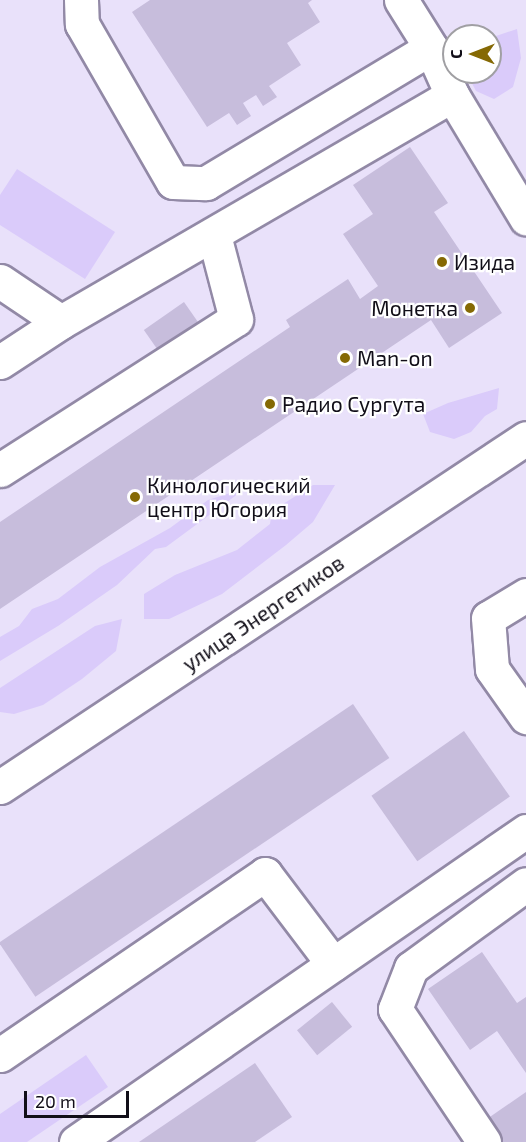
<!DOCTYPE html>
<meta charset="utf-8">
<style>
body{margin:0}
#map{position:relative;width:526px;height:1142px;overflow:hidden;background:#e9e1fa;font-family:"Exo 2",sans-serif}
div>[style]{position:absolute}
.green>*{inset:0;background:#dacbfa}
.building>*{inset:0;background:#c7bddc;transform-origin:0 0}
.roads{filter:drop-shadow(2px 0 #9289a6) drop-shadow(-2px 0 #9289a6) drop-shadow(0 2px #9289a6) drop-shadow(0 -2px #9289a6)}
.minor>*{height:33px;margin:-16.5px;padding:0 16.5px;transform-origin:16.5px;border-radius:16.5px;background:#fff}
.major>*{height:33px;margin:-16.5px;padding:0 16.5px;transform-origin:16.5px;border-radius:16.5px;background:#fff}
.dots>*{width:16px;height:16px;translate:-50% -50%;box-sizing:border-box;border:3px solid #fff;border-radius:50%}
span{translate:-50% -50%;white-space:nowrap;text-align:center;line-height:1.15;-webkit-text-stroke:4.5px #fff;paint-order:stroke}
.poi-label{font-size:21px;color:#110e18}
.left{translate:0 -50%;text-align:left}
.right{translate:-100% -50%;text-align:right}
.street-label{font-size:21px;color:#110e18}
.north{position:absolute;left:442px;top:24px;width:60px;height:60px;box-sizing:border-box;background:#fff;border:2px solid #a09fa3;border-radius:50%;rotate:270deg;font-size:16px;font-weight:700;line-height:24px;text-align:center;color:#110e18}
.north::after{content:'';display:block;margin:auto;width:21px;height:27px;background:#856904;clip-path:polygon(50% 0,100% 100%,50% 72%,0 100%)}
.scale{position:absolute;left:24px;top:1091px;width:105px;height:27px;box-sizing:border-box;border:3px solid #110e18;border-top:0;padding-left:8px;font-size:18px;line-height:21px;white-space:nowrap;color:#110e18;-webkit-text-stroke:4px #fff;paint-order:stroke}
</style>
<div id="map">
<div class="green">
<i style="clip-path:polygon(517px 29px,521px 58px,513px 87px,494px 99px,476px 91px,466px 72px,490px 72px,490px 38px)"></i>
<i style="clip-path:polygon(17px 169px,115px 232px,85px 279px,0 225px,0 195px)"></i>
<i style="clip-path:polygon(499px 388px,497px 409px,485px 416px,471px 432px,454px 439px,430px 432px,423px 414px,448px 403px)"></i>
<i style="clip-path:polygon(313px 485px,335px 485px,313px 522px,286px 545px,222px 594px,169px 619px,144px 619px,144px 594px,175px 575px,237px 550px,270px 524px,272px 511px)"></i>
<i style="clip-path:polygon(246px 488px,166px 547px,155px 549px,117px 585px,58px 626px,0 661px,0 637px,19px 626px,32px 609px,58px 599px,100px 567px,170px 528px,208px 500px)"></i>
<i style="clip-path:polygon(122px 619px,116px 651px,82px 679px,43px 705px,14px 714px,0 712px,0 688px,95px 626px)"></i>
<i style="clip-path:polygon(86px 1055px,108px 1087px,27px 1142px,0 1142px,0 1114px)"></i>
</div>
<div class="building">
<i style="clip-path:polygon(150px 0,312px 0,308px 3px,320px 22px,287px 43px,301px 65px,269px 86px,277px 97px,263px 106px,256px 95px,243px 103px,251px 116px,237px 125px,229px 113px,207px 127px,132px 12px)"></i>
<i style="clip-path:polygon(410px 147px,448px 203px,434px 212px,502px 313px,449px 348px,431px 320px,0 609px,0 522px,290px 327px,286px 320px,348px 279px,360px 299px,378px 286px,343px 234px,373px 214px,353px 185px)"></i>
<i style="left:184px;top:302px;width:28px;height:49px;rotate:55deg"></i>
<i style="left:353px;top:704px;width:65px;height:427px;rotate:56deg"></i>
<i style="left:464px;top:731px;width:80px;height:113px;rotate:55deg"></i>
<i style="clip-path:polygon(482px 952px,517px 1003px,526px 997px,526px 1073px,497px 1031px,470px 1050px,428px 989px)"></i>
<i style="left:332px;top:1002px;width:32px;height:45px;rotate:51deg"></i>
<i style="clip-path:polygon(255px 1063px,292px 1117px,255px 1142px,139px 1142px)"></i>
<i style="clip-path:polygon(526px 1092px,526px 1142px,498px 1142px,484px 1121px)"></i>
</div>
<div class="roads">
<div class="minor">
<i style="left:81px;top:0;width:24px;rotate:88deg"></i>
<i style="left:82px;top:24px;width:182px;rotate:60.1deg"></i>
<i style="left:173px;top:182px;width:33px;rotate:2deg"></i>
<i style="left:206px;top:183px;width:262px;rotate:-31deg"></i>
<i style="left:401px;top:0;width:57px;rotate:58deg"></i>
<i style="left:431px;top:48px;width:51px;rotate:65.9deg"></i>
<i style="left:452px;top:95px;width:144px;rotate:59deg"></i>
<i style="left:0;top:281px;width:73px;rotate:33.9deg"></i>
<i style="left:0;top:362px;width:73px;rotate:-33.3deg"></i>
<i style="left:61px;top:322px;width:452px;rotate:-30.1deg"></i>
<i style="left:0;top:470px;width:280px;rotate:-32.6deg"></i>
<i style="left:236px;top:319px;width:87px;rotate:-104.7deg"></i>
<i style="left:526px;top:595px;width:44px;rotate:148.8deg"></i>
<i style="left:488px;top:618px;width:51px;rotate:85.5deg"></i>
<i style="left:492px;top:669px;width:59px;rotate:54.7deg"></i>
<i style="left:0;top:1055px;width:321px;rotate:-34.3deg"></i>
<i style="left:265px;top:874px;width:113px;rotate:52.9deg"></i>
<i style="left:76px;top:1142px;width:547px;rotate:-34.65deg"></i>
<i style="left:484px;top:1142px;width:160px;rotate:-123.8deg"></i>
<i style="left:395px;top:1009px;width:44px;rotate:-68.7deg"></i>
<i style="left:411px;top:968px;width:142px;rotate:-36.1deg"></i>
</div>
<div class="major">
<i style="left:0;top:787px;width:631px;rotate:-33.56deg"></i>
</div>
</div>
<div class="dots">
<i style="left:442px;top:262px;background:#856904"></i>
<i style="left:470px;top:308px;background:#856904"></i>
<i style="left:345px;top:358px;background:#856904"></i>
<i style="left:270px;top:404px;background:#856904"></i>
<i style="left:135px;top:497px;background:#856904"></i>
</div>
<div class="poi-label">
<span class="left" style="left:454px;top:262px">Изида</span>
<span class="right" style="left:458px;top:308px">Монетка</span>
<span class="left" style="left:357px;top:358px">Man-on</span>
<span class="left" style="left:282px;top:404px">Радио Сургута</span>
<span class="left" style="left:147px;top:497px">Кинологический<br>центр Югория</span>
</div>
<div class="street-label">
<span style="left:263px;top:613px;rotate:-34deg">улица Энергетиков</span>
</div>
<div class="north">С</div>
<div class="scale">20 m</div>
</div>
